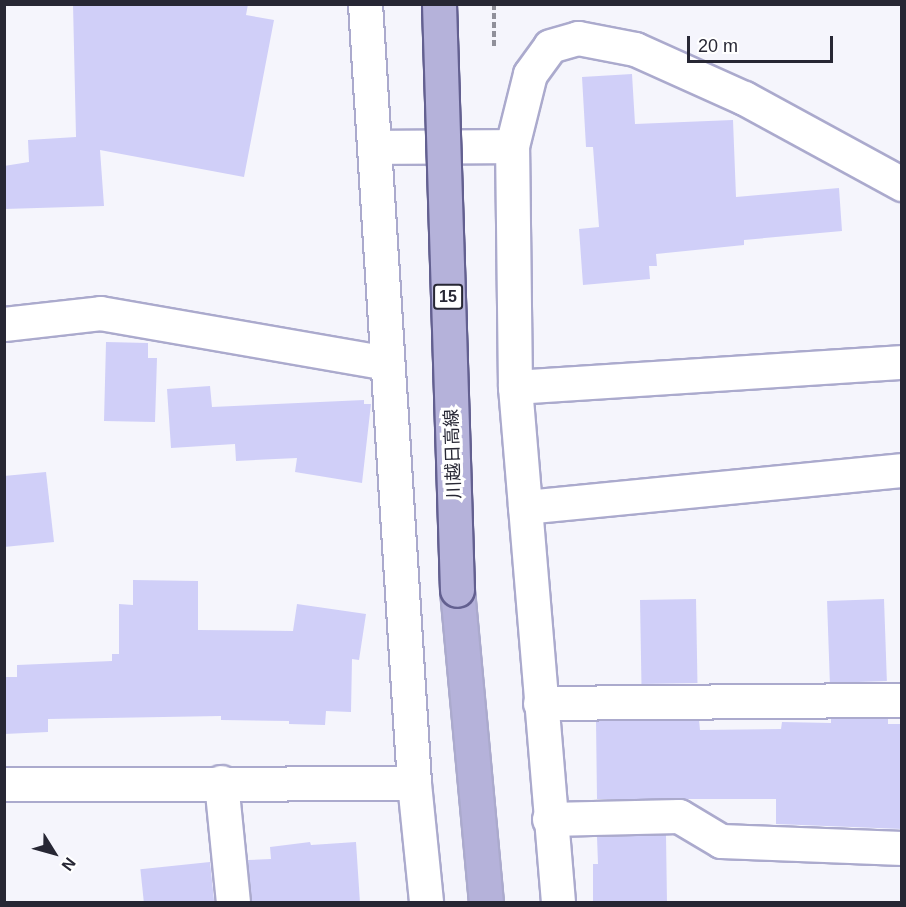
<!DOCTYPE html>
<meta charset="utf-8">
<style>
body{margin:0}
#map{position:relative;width:906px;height:907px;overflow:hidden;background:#f5f5fc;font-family:Arial,"Noto Sans JP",sans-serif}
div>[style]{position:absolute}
.building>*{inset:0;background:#d0cff8;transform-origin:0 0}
.path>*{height:4px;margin-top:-2px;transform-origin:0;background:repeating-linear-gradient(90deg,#90909a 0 6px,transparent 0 9px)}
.roads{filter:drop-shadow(2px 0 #abaacd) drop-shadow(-2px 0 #abaacd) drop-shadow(0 2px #abaacd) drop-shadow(0 -2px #abaacd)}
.street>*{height:33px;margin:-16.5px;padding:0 16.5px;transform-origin:16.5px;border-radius:16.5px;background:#fff}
.secondary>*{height:33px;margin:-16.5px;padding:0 16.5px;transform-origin:16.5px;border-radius:16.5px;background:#fff}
.primary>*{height:33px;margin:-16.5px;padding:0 16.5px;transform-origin:16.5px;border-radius:16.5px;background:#b5b2da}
.bridges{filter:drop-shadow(2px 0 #636090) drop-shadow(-2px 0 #636090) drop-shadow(0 2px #636090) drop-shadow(0 -2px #636090)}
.primary-bridge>*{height:33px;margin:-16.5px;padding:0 16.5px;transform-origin:16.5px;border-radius:16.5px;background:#b5b2da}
span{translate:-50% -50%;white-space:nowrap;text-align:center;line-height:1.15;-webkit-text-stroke:6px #fff;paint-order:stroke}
.shield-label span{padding:2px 4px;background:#fff;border:2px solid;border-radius:4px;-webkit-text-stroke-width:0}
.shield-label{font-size:16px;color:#272734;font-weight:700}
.street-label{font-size:18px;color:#272734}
.frame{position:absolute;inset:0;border:6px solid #272734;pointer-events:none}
.north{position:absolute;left:24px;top:823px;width:60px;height:60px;-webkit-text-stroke:4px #fff;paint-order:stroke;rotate:127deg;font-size:16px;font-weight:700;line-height:24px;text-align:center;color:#272734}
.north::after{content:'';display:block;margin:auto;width:21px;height:27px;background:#272734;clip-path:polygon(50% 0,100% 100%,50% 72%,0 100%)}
.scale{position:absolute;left:687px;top:36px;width:146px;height:27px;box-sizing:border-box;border:3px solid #272734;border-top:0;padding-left:8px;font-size:18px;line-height:21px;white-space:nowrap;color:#272734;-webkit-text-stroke:4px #fff;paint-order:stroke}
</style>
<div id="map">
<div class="building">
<i style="clip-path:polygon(73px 4px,248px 4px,246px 15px,274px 20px,244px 177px,100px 150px,104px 206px,4px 209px,4px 166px,29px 162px,28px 140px,76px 137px)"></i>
<i style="clip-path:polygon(632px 74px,635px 124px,733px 120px,736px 197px,839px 188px,842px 231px,744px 240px,744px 245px,656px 254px,657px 266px,649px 266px,650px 279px,583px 285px,579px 229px,599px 227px,593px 147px,586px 147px,582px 77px)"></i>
<i style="clip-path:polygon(106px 342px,148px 343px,148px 358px,157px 358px,155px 422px,104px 421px)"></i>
<i style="clip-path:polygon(210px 386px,212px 407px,364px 400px,364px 404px,371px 404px,362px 483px,295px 472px,297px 458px,236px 461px,235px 444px,171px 448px,167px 389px)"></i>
<i style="clip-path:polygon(46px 472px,54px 542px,4px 547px,4px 476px)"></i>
<i style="clip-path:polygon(133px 580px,198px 581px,198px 630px,293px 631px,297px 604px,366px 614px,359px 660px,352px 659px,351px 712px,326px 711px,325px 725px,289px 724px,289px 721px,221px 720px,221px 716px,48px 719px,48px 732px,4px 734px,4px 677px,17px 677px,17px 665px,112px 661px,112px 654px,119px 654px,119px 604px,133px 605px)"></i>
<i style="left:696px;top:599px;width:84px;height:56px;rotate:89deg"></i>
<i style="left:884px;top:599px;width:82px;height:57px;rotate:88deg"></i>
<i style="clip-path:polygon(831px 719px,888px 719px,888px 724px,902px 724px,902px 829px,776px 824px,776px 799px,597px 799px,596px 721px,699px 720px,700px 730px,781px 729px,782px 722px,831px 723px)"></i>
<i style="clip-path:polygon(666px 835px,667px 903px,593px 903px,593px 864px,598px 864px,597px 837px)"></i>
<i style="clip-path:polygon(310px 842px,311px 845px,356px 842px,360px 903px,251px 903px,248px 860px,271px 859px,270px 847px)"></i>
<i style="left:210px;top:862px;width:41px;height:70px;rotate:84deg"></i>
</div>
<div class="path">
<i style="left:494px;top:4px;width:45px;rotate:90deg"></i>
</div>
<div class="roads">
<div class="street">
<i style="left:365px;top:4px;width:781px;rotate:86.4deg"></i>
<i style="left:414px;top:783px;width:120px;rotate:84.2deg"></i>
<i style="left:375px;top:147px;width:137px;rotate:-0.4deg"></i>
<i style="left:4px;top:324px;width:97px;rotate:-6.5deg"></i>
<i style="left:100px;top:313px;width:290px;rotate:9.9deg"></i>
<i style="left:515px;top:387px;width:388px;rotate:-3.7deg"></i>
<i style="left:525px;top:507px;width:379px;rotate:-5.6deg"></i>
<i style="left:540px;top:703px;width:362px;rotate:-0.5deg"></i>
<i style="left:221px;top:782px;width:121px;rotate:84.3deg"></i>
<i style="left:549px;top:819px;width:130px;rotate:-1.3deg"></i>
<i style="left:679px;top:816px;width:49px;rotate:30.8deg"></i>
<i style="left:721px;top:841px;width:181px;rotate:2.2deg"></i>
<i style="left:558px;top:902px;width:517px;rotate:-94.77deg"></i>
<i style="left:515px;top:387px;width:241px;rotate:-90.7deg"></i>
<i style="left:512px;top:146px;width:74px;rotate:-76deg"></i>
<i style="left:530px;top:74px;width:34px;rotate:-54deg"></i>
<i style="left:550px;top:46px;width:29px;rotate:-16deg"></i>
<i style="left:578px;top:38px;width:58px;rotate:10.9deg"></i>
<i style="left:635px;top:49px;width:120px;rotate:24.2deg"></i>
<i style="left:744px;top:98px;width:180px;rotate:28.6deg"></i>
</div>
<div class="secondary">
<i style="left:4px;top:784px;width:410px;rotate:-0.1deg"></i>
</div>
<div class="primary">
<i style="left:457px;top:590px;width:313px;rotate:84.7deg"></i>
</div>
</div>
<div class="bridges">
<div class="primary-bridge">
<i style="left:439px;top:4px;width:586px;rotate:88.24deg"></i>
</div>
</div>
<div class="shield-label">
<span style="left:448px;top:297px">15</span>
</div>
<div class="street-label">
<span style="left:453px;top:454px;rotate:-92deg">川越日高線</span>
</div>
<div class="frame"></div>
<div class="north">N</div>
<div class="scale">20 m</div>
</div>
